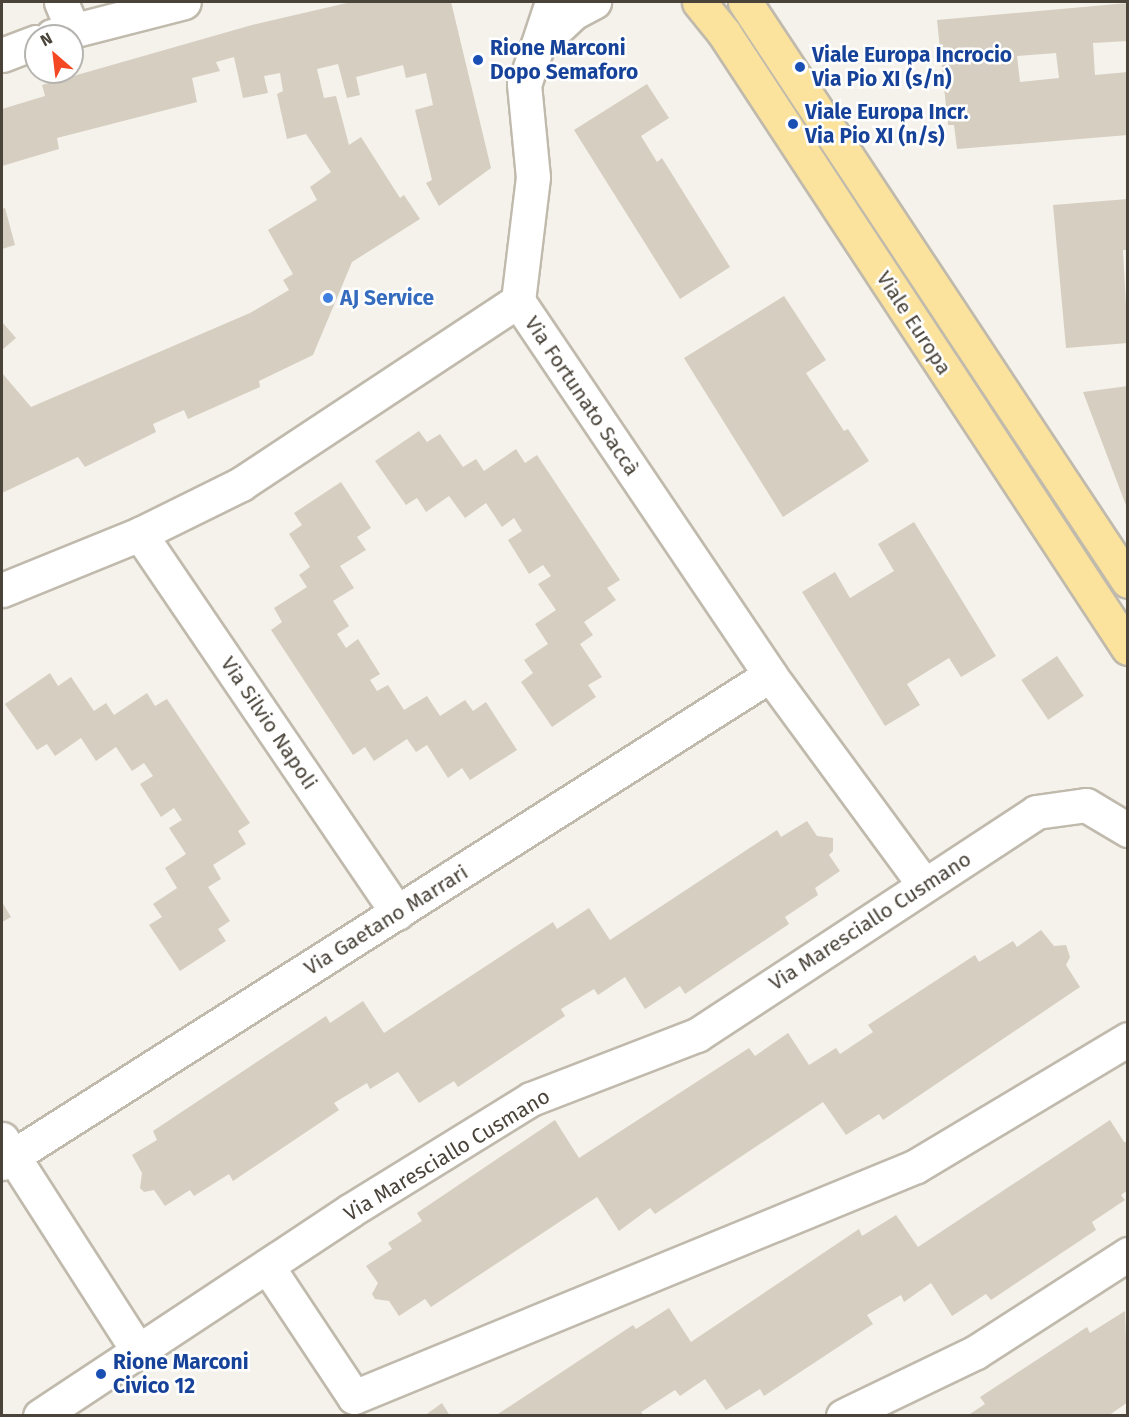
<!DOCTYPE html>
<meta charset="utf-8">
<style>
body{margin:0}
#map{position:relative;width:1129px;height:1417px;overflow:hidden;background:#f5f2eb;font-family:"Fira Sans",sans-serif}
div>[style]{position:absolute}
.building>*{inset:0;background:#d6cec0;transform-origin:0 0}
.roads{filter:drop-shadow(2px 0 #c0baad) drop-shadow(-2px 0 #c0baad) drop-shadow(0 2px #c0baad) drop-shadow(0 -2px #c0baad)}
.minor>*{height:33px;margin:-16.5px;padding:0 16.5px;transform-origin:16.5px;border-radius:16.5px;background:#fff}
.major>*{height:33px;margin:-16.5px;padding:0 16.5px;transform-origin:16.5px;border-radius:16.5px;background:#fbe39d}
.dots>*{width:16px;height:16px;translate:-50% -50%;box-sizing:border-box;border:3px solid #fff;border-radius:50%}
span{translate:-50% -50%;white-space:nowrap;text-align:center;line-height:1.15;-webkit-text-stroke:5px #fff;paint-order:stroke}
.transit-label{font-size:21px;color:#164399;font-weight:700}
.left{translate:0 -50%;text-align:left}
.shop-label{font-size:21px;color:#366cbe;font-weight:700}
.street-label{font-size:21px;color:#494339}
.frame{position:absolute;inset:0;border:3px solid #494339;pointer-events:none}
.north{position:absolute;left:24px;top:24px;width:60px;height:60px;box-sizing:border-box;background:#fff;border:2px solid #b6b4b0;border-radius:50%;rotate:332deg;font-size:16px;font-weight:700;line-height:24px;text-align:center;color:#494339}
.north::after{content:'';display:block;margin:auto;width:21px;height:27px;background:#f34823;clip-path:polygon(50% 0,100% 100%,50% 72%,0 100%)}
</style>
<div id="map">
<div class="building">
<i style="clip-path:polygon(351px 2px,451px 2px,491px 168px,439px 206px,426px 183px,432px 180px,415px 110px,433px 105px,426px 73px,406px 78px,403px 65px,356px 77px,360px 95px,347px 98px,338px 64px,317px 69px,324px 98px,336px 96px,349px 145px,361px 137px,400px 198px,404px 195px,420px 219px,352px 262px,313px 355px,259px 381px,260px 387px,188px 419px,184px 410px,153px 424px,156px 432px,85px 467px,78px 457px,2px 493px,2px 373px,31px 407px,250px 313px,289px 290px,283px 280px,293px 274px,268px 230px,317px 200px,310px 187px,331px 172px,306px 134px,287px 139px,277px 94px,283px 91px,280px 73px,264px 76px,268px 93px,243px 98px,234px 57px,216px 62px,220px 71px,192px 78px,197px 102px,57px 138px,59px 149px,2px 166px,2px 109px,45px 96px,42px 85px,252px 25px)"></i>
<i style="clip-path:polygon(evenodd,1128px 3px,1128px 41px,1093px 43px,1095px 75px,1128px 72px,1128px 135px,957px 149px,954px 125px,948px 125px,937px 20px,1128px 3px,1056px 53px,1059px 78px,1020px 82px,1017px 56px,1056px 53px)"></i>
<i style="clip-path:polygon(647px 84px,669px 118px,641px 136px,657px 162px,662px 158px,730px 267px,680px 299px,574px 130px)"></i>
<i style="clip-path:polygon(1128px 199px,1128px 250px,1123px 250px,1128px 343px,1066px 348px,1053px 205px)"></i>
<i style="clip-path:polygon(5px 208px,15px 245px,2px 249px,2px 209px)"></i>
<i style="clip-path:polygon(784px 296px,826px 360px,806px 373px,844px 431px,848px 429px,869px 461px,783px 517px,684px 358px)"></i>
<i style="clip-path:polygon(2px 322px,16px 338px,2px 350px)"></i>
<i style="clip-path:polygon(1128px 386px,1128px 508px,1127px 508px,1083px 392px)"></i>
<i style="clip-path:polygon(419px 431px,427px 442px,440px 434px,463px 467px,476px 459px,484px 471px,516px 449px,525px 463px,537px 455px,620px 580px,607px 588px,616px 600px,584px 622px,593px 635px,580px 644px,602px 677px,588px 685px,596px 697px,552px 727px,521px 682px,533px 673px,524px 660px,548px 644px,535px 624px,556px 610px,538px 584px,551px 576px,543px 565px,529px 574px,508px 540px,522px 531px,514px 518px,502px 527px,486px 503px,465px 518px,449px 496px,426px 512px,417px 498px,406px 505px,375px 461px)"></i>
<i style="clip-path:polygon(341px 482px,371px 528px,357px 537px,366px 550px,340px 566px,354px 588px,333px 601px,349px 626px,337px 634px,346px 648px,358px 639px,380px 674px,370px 680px,377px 691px,388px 685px,404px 710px,427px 696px,440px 716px,465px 700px,473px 711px,486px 702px,517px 750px,470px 780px,462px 768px,448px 778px,427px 745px,416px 752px,407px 739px,374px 761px,365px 747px,353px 755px,271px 630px,282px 622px,274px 608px,307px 587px,299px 575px,310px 567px,289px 534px,302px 525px,294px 513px)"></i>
<i style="clip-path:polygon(914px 522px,996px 656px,961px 677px,949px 658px,907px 684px,920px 705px,885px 726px,802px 592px,835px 572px,850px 598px,894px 571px,878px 544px)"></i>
<i style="left:1057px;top:656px;width:48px;height:43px;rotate:56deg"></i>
<i style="clip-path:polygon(50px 673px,58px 686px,71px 677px,94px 711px,106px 703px,114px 715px,147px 693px,155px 706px,167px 699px,250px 823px,238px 831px,246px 844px,213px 865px,221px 879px,208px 887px,230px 921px,218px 929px,226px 941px,180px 971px,149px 925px,162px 917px,153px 904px,177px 888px,165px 868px,186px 854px,169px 828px,182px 820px,174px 808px,161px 817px,140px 784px,153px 776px,144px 763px,132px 771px,116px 747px,96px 761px,81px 738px,55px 756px,47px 744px,37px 750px,5px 704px)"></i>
<i style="clip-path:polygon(807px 821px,817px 836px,833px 838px,833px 851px,829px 855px,840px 871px,815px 888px,818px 895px,785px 917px,789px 924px,685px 994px,680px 986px,645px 1009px,625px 977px,598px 995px,594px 989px,561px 1009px,565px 1016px,458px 1087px,454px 1081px,419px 1103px,398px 1072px,370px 1089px,367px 1083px,334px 1103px,339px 1110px,233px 1181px,229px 1174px,194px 1196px,190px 1190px,165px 1206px,154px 1190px,144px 1192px,140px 1188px,142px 1173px,132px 1155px,157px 1140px,153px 1131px,326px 1016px,330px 1023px,363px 1001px,384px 1033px,553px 922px,557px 929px,589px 908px,610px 940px,777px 830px,781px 837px)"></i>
<i style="clip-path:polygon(2px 902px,11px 917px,2px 922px)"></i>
<i style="clip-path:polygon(1041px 930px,1054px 946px,1066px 945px,1070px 957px,1066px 965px,1080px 987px,883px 1120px,879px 1114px,846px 1135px,823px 1102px,655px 1214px,650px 1208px,619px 1231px,597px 1197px,431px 1307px,425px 1299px,399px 1316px,389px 1301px,375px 1299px,372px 1294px,378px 1283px,366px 1266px,392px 1249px,388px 1243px,422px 1221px,417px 1213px,555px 1120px,579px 1158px,749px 1048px,755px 1056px,788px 1033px,809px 1065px,836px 1048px,840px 1054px,873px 1032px,868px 1025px,975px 955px,979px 962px,1013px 941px,1017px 947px)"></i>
<i style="clip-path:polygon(1110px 1120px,1124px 1142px,1128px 1142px,1128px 1190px,1121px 1195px,1125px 1200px,1092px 1222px,1096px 1230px,991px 1300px,986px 1294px,952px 1316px,931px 1283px,904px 1302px,901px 1295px,867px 1315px,873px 1324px,764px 1396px,760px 1389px,726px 1410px,705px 1379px,680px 1396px,675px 1390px,641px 1412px,644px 1416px,495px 1416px,633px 1325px,636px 1329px,669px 1308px,691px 1342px,859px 1229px,862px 1236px,896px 1215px,918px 1247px)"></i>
<i style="clip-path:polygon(1125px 1311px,1128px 1402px,1108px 1416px,967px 1416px,985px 1404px,980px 1397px,1087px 1327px,1090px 1333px)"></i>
<i style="clip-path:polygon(442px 1403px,450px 1416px,424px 1416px)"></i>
</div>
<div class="roads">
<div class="minor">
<i style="left:61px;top:2px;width:28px;rotate:67deg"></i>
<i style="left:552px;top:2px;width:47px;rotate:108.4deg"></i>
<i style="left:537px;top:47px;width:50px;rotate:-43.4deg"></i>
<i style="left:573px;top:13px;width:24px;rotate:-28deg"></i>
<i style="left:52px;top:36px;width:136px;rotate:-14.4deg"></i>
<i style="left:537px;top:47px;width:39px;rotate:109deg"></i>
<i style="left:524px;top:84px;width:93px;rotate:84.5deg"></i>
<i style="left:533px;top:177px;width:125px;rotate:96.9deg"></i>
<i style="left:518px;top:301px;width:451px;rotate:56deg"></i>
<i style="left:770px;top:675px;width:260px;rotate:53.7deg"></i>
<i style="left:2px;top:55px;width:36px;rotate:-21deg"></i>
<i style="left:140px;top:534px;width:458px;rotate:55.8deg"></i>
<i style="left:2px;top:590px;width:149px;rotate:-22.1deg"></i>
<i style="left:140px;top:534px;width:113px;rotate:-26.3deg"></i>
<i style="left:241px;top:484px;width:332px;rotate:-33.5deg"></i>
<i style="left:2px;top:1139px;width:253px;rotate:57.3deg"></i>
<i style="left:2px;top:1163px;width:910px;rotate:-32.43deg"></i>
<i style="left:267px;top:1266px;width:157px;rotate:56.4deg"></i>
<i style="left:354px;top:1397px;width:608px;rotate:-22.34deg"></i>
<i style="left:916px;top:1166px;width:247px;rotate:-30.9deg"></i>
<i style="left:40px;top:1416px;width:373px;rotate:-33.5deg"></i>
<i style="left:351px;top:1210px;width:211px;rotate:-31.7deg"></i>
<i style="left:531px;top:1099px;width:178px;rotate:-21.1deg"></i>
<i style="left:697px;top:1035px;width:406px;rotate:-33.3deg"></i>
<i style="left:1036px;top:812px;width:50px;rotate:-8deg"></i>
<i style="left:1086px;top:805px;width:49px;rotate:30.8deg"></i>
<i style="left:843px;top:1416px;width:148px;rotate:-25.7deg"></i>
<i style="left:976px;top:1352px;width:181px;rotate:-32.8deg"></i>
</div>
<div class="major">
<i style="left:699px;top:2px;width:40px;rotate:51deg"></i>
<i style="left:724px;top:33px;width:736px;rotate:56.7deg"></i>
<i style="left:745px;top:2px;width:694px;rotate:56.52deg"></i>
</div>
</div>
<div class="dots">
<i style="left:478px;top:60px;background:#1a4fb4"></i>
<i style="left:800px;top:67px;background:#1a4fb4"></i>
<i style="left:793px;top:124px;background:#1a4fb4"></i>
<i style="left:328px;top:298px;background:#3f7fe0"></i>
<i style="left:101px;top:1374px;background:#1a4fb4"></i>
</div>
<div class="transit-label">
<span class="left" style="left:490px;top:60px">Rione Marconi<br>Dopo Semaforo</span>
<span class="left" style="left:812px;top:67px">Viale Europa Incrocio<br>Via Pio XI (s/n)</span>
<span class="left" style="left:805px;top:124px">Viale Europa Incr.<br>Via Pio XI (n/s)</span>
<span class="left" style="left:113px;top:1374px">Rione Marconi<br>Civico 12</span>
</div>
<div class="shop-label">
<span class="left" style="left:340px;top:298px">AJ Service</span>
</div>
<div class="street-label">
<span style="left:914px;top:323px;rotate:57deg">Viale Europa</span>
<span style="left:582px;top:396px;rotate:56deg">Via Fortunato Saccà</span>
<span style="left:269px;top:723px;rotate:56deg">Via Silvio Napoli</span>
<span style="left:386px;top:920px;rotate:-32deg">Via Gaetano Marrari</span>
<span style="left:870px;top:921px;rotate:-33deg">Via Maresciallo Cusmano</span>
<span style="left:447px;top:1155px;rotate:-31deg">Via Maresciallo Cusmano</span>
</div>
<div class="frame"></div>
<div class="north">N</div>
</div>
